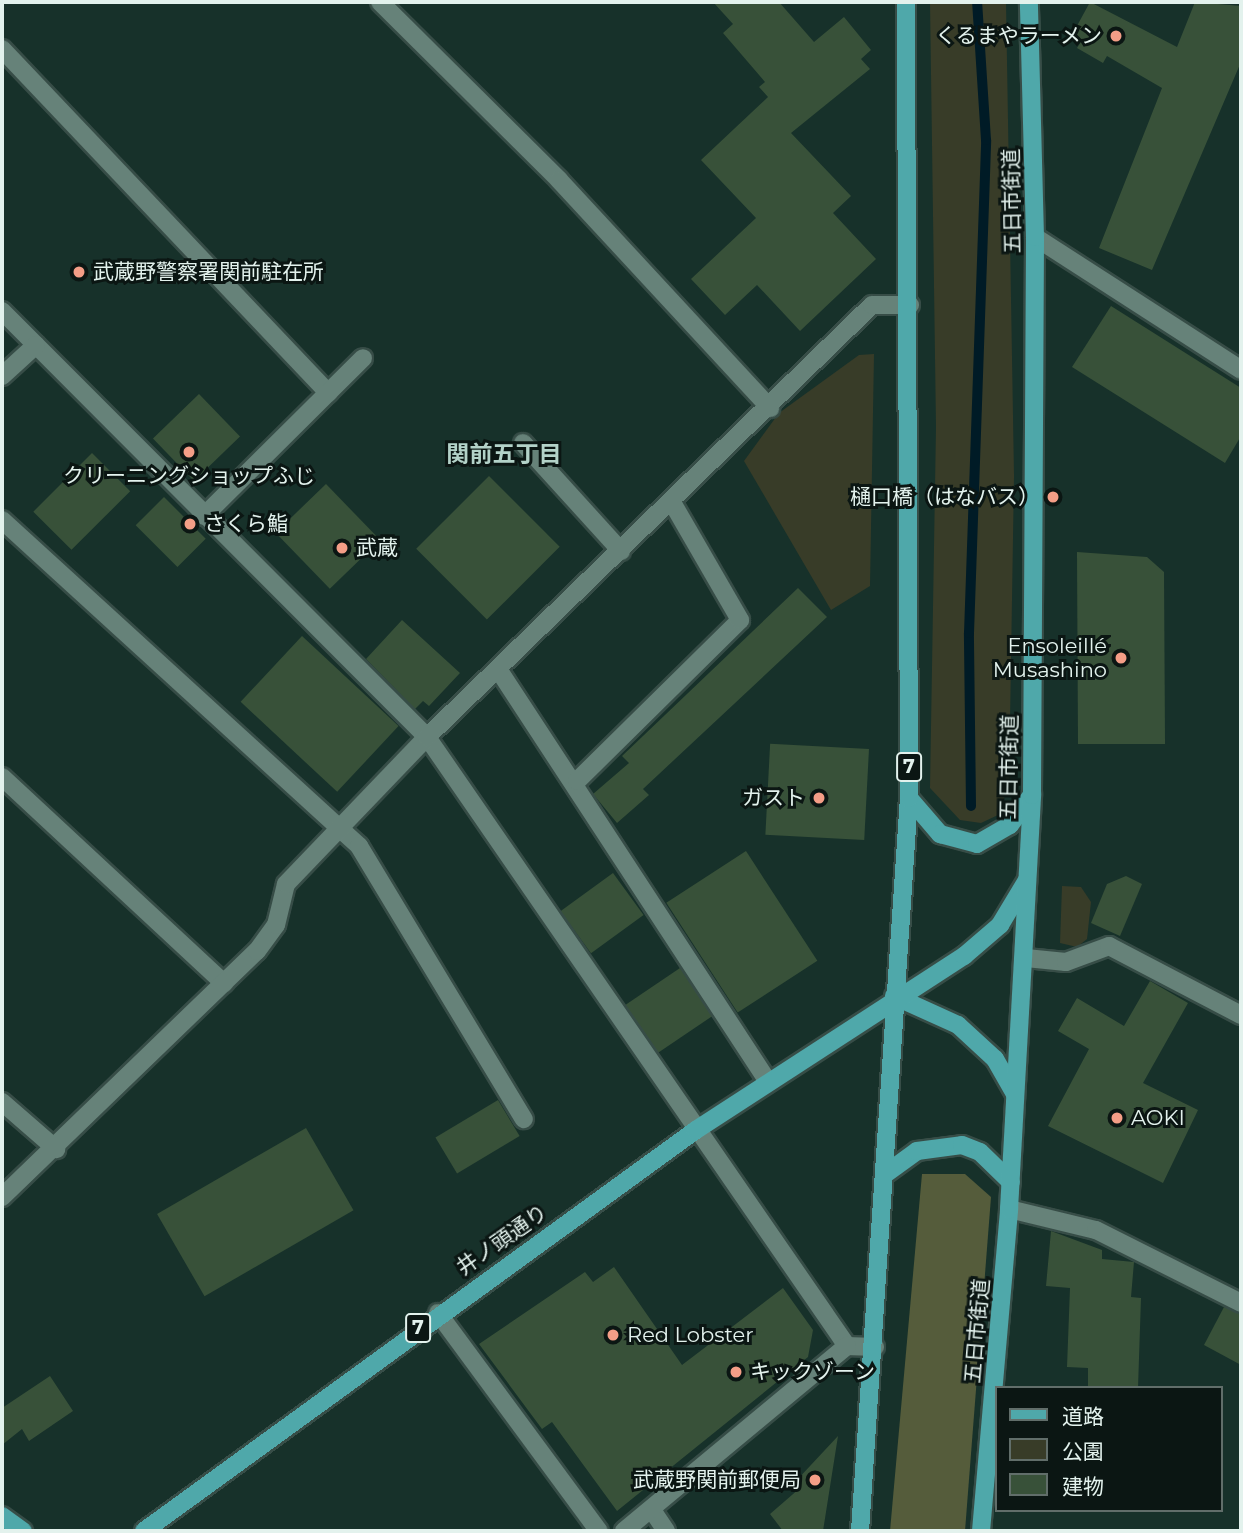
<!DOCTYPE html>
<meta charset="utf-8">
<style>
body{margin:0}
#map{position:relative;width:1243px;height:1533px;overflow:hidden;background:#17312a;font-family:Montserrat,"Noto Sans JP",sans-serif}
div>[style]{position:absolute}
.green>*{inset:0;background:#383c28}
.forest>*{inset:0;background:#555c3b}
.stream>*{height:10px;margin:-5px;padding:0 5px;transform-origin:5px;border-radius:5px;background:#001b26}
.building>*{inset:0;background:#385139;transform-origin:0 0}
.roads{filter:drop-shadow(2px 0 #374d47) drop-shadow(-2px 0 #374d47) drop-shadow(0 2px #374d47) drop-shadow(0 -2px #374d47)}
.service>*{height:18px;margin:-9px;padding:0 9px;transform-origin:9px;border-radius:9px;background:#668279}
.minor>*{height:18px;margin:-9px;padding:0 9px;transform-origin:9px;border-radius:9px;background:#668279}
.primary>*{height:18px;margin:-9px;padding:0 9px;transform-origin:9px;border-radius:9px;background:#4fa8aa}
.dots>*{width:19px;height:19px;translate:-50% -50%;box-sizing:border-box;border:4px solid #0b1613;border-radius:50%}
span{translate:-50% -50%;white-space:nowrap;text-align:center;line-height:1.15;-webkit-text-stroke:6px #0b1613;paint-order:stroke}
.shield-label span{padding:2px 5px;background:#0b1613;border:2px solid;border-radius:5px;-webkit-text-stroke-width:0}
.shield-label{font-size:19px;color:#e3f2ed;font-weight:700}
.poi-label{font-size:21px;color:#e3f2ed}
.right{translate:-100% -50%;text-align:right}
.left{translate:0 -50%;text-align:left}
.street-label{font-size:21px;color:#e3f2ed}
.neighbourhood-label{font-size:23px;color:#b3d2c8;font-weight:700}
.frame{position:absolute;inset:0;border:4px solid #e3f2ed;pointer-events:none}
.legend{position:absolute;left:995px;top:1386px;width:228px;height:126px;box-sizing:border-box;background:#0b1613;border:2px solid #616e6a;margin:0;padding:9px 12px;list-style:none;font-size:21px;color:#e3f2ed}
.legend li{display:flex;align-items:center;gap:14px;height:35px}
.legend b{width:35px;border:2px solid #616e6a}
</style>
<div id="map">
<div class="green">
<i style="clip-path:polygon(930px 2px,1006px 2px,1014px 476px,1009px 784px,998px 815px,981px 823px,960px 820px,930px 788px,936px 427px)"></i>
<i style="clip-path:polygon(874px 354px,870px 586px,831px 610px,744px 461px,779px 413px,859px 355px)"></i>
<i style="clip-path:polygon(1062px 886px,1081px 887px,1091px 902px,1087px 939px,1077px 947px,1060px 943px)"></i>
</div>
<div class="forest">
<i style="clip-path:polygon(922px 1174px,965px 1174px,991px 1197px,965px 1531px,890px 1531px)"></i>
</div>
<div class="stream">
<i style="left:971px;top:806px;width:173px;rotate:-90.7deg"></i>
<i style="left:969px;top:633px;width:493px;rotate:-88deg"></i>
<i style="left:986px;top:140px;width:138px;rotate:-93.7deg"></i>
</div>
<div class="building">
<i style="clip-path:polygon(713px 2px,779px 2px,814px 42px,844px 17px,871px 50px,861px 59px,870px 69px,791px 133px,851px 196px,833px 213px,876px 259px,800px 331px,757px 285px,725px 315px,691px 279px,756px 218px,701px 160px,768px 97px,759px 87px,765px 82px,723px 33px,733px 24px)"></i>
<i style="clip-path:polygon(1090px 2px,1177px 47px,1195px 2px,1241px 6px,1241px 62px,1152px 270px,1099px 248px,1162px 88px,1107px 56px,1103px 63px,1077px 48px,1082px 40px,1072px 35px)"></i>
<i style="clip-path:polygon(1111px 306px,1241px 388px,1241px 436px,1225px 463px,1072px 367px)"></i>
<i style="left:199px;top:394px;width:59px;height:64px;rotate:46deg"></i>
<i style="left:92px;top:453px;width:54px;height:83px;rotate:45deg"></i>
<i style="left:489px;top:476px;width:100px;height:103px;rotate:45deg"></i>
<i style="left:326px;top:484px;width:78px;height:70px;rotate:46deg"></i>
<i style="left:164px;top:497px;width:59px;height:40px;rotate:45deg"></i>
<i style="clip-path:polygon(1077px 552px,1147px 557px,1164px 572px,1165px 744px,1078px 744px)"></i>
<i style="clip-path:polygon(798px 588px,827px 617px,643px 789px,649px 795px,617px 823px,593px 794px,629px 763px,622px 756px)"></i>
<i style="clip-path:polygon(402px 620px,460px 673px,429px 706px,423px 701px,415px 709px,366px 659px)"></i>
<i style="left:302px;top:636px;width:132px;height:90px;rotate:43deg"></i>
<i style="left:869px;top:749px;width:91px;height:99px;rotate:93deg"></i>
<i style="left:746px;top:851px;width:131px;height:95px;rotate:57deg"></i>
<i style="left:613px;top:873px;width:52px;height:65px;rotate:54deg"></i>
<i style="clip-path:polygon(1126px 876px,1142px 884px,1120px 936px,1091px 923px,1107px 884px)"></i>
<i style="left:680px;top:968px;width:58px;height:66px;rotate:56deg"></i>
<i style="clip-path:polygon(1150px 981px,1188px 1003px,1143px 1083px,1198px 1110px,1163px 1183px,1048px 1126px,1089px 1049px,1058px 1031px,1077px 998px,1124px 1026px)"></i>
<i style="left:498px;top:1100px;width:42px;height:73px;rotate:59deg"></i>
<i style="left:306px;top:1128px;width:95px;height:172px;rotate:60deg"></i>
<i style="clip-path:polygon(1051px 1231px,1102px 1250px,1102px 1259px,1134px 1262px,1131px 1297px,1141px 1298px,1138px 1388px,1088px 1388px,1088px 1368px,1067px 1367px,1070px 1288px,1046px 1286px)"></i>
<i style="clip-path:polygon(614px 1267px,682px 1365px,783px 1288px,813px 1330px,808px 1357px,617px 1511px,552px 1422px,542px 1429px,479px 1344px,585px 1272px,593px 1282px)"></i>
<i style="clip-path:polygon(1224px 1307px,1241px 1314px,1241px 1365px,1204px 1345px)"></i>
<i style="clip-path:polygon(50px 1376px,73px 1411px,29px 1441px,22px 1429px,2px 1445px,2px 1408px)"></i>
<i style="clip-path:polygon(838px 1436px,823px 1531px,783px 1531px,770px 1514px,800px 1488px,796px 1481px)"></i>
</div>
<div class="roads">
<div class="service">
<i style="left:2px;top:49px;width:474px;rotate:46.5deg"></i>
<i style="left:523px;top:443px;width:146px;rotate:47.8deg"></i>
<i style="left:204px;top:516px;width:224px;rotate:-44.8deg"></i>
<i style="left:498px;top:669px;width:493px;rotate:56.8deg"></i>
<i style="left:2px;top:777px;width:303px;rotate:42.9deg"></i>
<i style="left:577px;top:781px;width:229px;rotate:-44.6deg"></i>
<i style="left:740px;top:620px;width:136px;rotate:-120deg"></i>
<i style="left:337px;top:826px;width:30px;rotate:42deg"></i>
<i style="left:359px;top:846px;width:319px;rotate:58.9deg"></i>
<i style="left:2px;top:1102px;width:72px;rotate:41deg"></i>
<i style="left:1009px;top:1209px;width:89px;rotate:13.6deg"></i>
<i style="left:1096px;top:1230px;width:162px;rotate:26.7deg"></i>
</div>
<div class="minor">
<i style="left:380px;top:2px;width:252px;rotate:44.8deg"></i>
<i style="left:559px;top:180px;width:311px;rotate:47.2deg"></i>
<i style="left:1035px;top:237px;width:245px;rotate:32.8deg"></i>
<i style="left:2px;top:311px;width:602px;rotate:45.07deg"></i>
<i style="left:427px;top:737px;width:740px;rotate:55.41deg"></i>
<i style="left:847px;top:1346px;width:28px;rotate:2deg"></i>
<i style="left:2px;top:376px;width:46px;rotate:-42.4deg"></i>
<i style="left:2px;top:520px;width:454px;rotate:42.4deg"></i>
<i style="left:1026px;top:958px;width:40px;rotate:5.7deg"></i>
<i style="left:1066px;top:962px;width:46px;rotate:-20.4deg"></i>
<i style="left:1109px;top:946px;width:149px;rotate:27.6deg"></i>
<i style="left:2px;top:1197px;width:354px;rotate:-44deg"></i>
<i style="left:257px;top:951px;width:32px;rotate:-54deg"></i>
<i style="left:276px;top:925px;width:42px;rotate:-76.3deg"></i>
<i style="left:286px;top:884px;width:204px;rotate:-46.2deg"></i>
<i style="left:427px;top:737px;width:620px;rotate:-44.15deg"></i>
<i style="left:872px;top:305px;width:38px"></i>
<i style="left:438px;top:1313px;width:271px;rotate:53.6deg"></i>
<i style="left:652px;top:1510px;width:25px;rotate:56deg"></i>
<i style="left:624px;top:1531px;width:290px;rotate:-39.7deg"></i>
</div>
<div class="primary">
<i style="left:909px;top:798px;width:48px;rotate:49.3deg"></i>
<i style="left:940px;top:834px;width:38px;rotate:15deg"></i>
<i style="left:977px;top:844px;width:38px;rotate:-30deg"></i>
<i style="left:1010px;top:825px;width:37px;rotate:-54deg"></i>
<i style="left:894px;top:996px;width:70px;rotate:24.4deg"></i>
<i style="left:958px;top:1025px;width:50px;rotate:42.6deg"></i>
<i style="left:995px;top:1059px;width:40px;rotate:60.3deg"></i>
<i style="left:884px;top:1175px;width:41px;rotate:-36deg"></i>
<i style="left:917px;top:1151px;width:45px;rotate:-7.6deg"></i>
<i style="left:962px;top:1145px;width:19px;rotate:21deg"></i>
<i style="left:980px;top:1152px;width:43px;rotate:44.1deg"></i>
<i style="left:2px;top:1516px;width:26px;rotate:36deg"></i>
<i style="left:144px;top:1531px;width:682px;rotate:-36deg"></i>
<i style="left:696px;top:1130px;width:320px;rotate:-33deg"></i>
<i style="left:964px;top:956px;width:48px;rotate:-40.7deg"></i>
<i style="left:1000px;top:925px;width:52px;rotate:-59deg"></i>
<i style="left:860px;top:1531px;width:735px;rotate:-86.18deg"></i>
<i style="left:909px;top:798px;width:796px;rotate:-90.22deg"></i>
<i style="left:981px;top:1531px;width:323px;rotate:-85deg"></i>
<i style="left:1009px;top:1209px;width:415px;rotate:-86.8deg"></i>
<i style="left:1032px;top:795px;width:558px;rotate:-89.69deg"></i>
<i style="left:1035px;top:237px;width:235px;rotate:-91.5deg"></i>
</div>
</div>
<div class="dots">
<i style="left:1116px;top:36px;background:#f49e87"></i>
<i style="left:79px;top:272px;background:#f49e87"></i>
<i style="left:189px;top:452px;background:#f49e87"></i>
<i style="left:1053px;top:497px;background:#f49e87"></i>
<i style="left:190px;top:524px;background:#f49e87"></i>
<i style="left:342px;top:548px;background:#f49e87"></i>
<i style="left:1121px;top:658px;background:#f49e87"></i>
<i style="left:819px;top:798px;background:#f49e87"></i>
<i style="left:1117px;top:1118px;background:#f49e87"></i>
<i style="left:613px;top:1335px;background:#f49e87"></i>
<i style="left:736px;top:1372px;background:#f49e87"></i>
<i style="left:815px;top:1480px;background:#f49e87"></i>
</div>
<div class="shield-label">
<span style="left:909px;top:767px">7</span>
<span style="left:418px;top:1328px">7</span>
</div>
<div class="poi-label">
<span class="right" style="left:1102px;top:36px">くるまやラーメン</span>
<span class="left" style="left:93px;top:272px">武蔵野警察署関前駐在所</span>
<span style="left:189px;top:476px">クリーニングショップふじ</span>
<span class="right" style="left:1039px;top:497px">樋口橋（はなバス）</span>
<span class="left" style="left:204px;top:524px">さくら鮨</span>
<span class="left" style="left:356px;top:548px">武蔵</span>
<span class="right" style="left:1107px;top:658px">Ensoleillé<br>Musashino</span>
<span class="right" style="left:805px;top:798px">ガスト</span>
<span class="left" style="left:1131px;top:1118px">AOKI</span>
<span class="left" style="left:627px;top:1335px">Red Lobster</span>
<span class="left" style="left:750px;top:1372px">キックゾーン</span>
<span class="right" style="left:801px;top:1480px">武蔵野関前郵便局</span>
</div>
<div class="street-label">
<span style="left:1012px;top:201px;rotate:-91deg">五日市街道</span>
<span style="left:1009px;top:767px;rotate:-89deg">五日市街道</span>
<span style="left:502px;top:1240px;rotate:-35deg">井ノ頭通り</span>
<span style="left:977px;top:1331px;rotate:-85deg">五日市街道</span>
</div>
<div class="neighbourhood-label">
<span style="left:504px;top:454px">関前五丁目</span>
</div>
<div class="frame"></div>
<ul class="legend">
<li><b style="height:9px;background:#4fa8aa"></b>道路</li>
<li><b style="height:19px;background:#383c28"></b>公園</li>
<li><b style="height:19px;background:#385139"></b>建物</li>
</ul>
</div>
